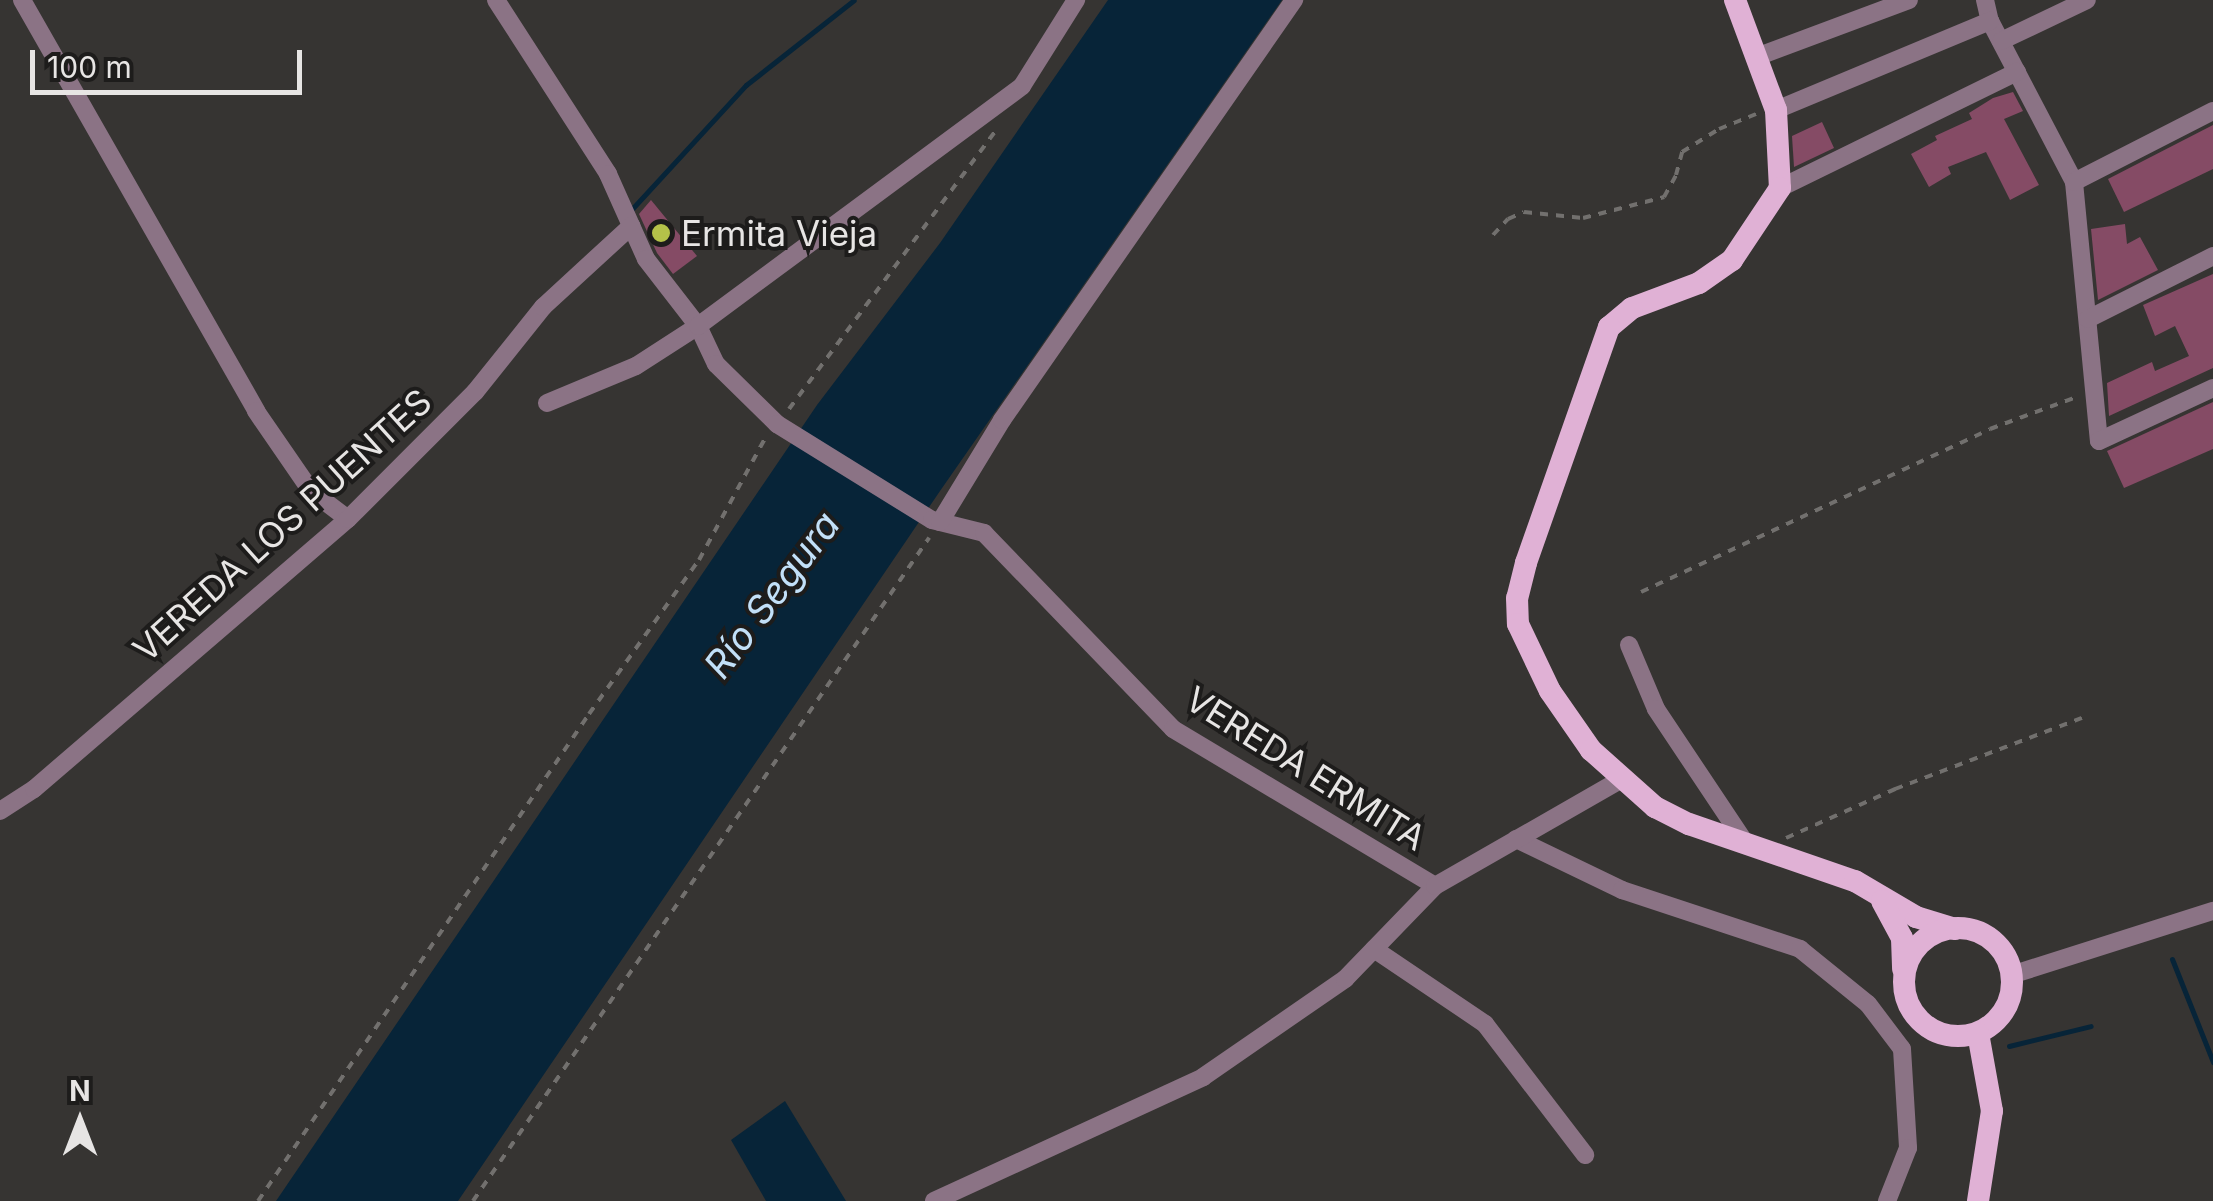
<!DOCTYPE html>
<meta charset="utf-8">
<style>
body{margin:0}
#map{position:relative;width:2213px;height:1201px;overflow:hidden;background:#363432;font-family:Inter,sans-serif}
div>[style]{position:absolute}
.water>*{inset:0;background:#072438}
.stream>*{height:5px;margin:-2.5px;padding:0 2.5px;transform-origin:2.5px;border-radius:2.5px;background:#072438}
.building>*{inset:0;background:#854b65}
.path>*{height:4px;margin-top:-2px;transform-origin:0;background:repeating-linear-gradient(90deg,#72706e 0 8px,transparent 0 16px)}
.minor>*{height:18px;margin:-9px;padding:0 9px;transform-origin:9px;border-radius:9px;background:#8b7385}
.major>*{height:22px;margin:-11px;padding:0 11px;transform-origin:11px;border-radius:11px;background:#e0b1d5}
.major>.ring{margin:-11px;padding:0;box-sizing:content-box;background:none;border:22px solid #e0b1d5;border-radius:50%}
.dots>*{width:28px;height:28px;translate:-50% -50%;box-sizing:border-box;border:5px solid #1d1c1b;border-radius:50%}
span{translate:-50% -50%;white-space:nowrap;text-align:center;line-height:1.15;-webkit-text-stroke:8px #1d1c1b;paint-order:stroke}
.poi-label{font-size:35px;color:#e7e5e4}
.left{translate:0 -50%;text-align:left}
.street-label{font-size:35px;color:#e7e5e4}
.water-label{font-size:38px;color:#c2e0f8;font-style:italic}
.north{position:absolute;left:30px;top:1071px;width:100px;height:100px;-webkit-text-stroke:8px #1d1c1b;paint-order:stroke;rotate:0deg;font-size:28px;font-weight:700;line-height:40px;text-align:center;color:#e7e5e4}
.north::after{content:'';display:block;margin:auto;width:35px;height:45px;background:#e7e5e4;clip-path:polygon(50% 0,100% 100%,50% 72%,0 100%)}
.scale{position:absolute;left:30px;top:50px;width:272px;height:45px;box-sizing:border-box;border:5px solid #e7e5e4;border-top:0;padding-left:12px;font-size:30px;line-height:35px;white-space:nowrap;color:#e7e5e4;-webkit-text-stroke:8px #1d1c1b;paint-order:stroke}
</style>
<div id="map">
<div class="water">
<i style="clip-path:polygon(1108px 0,1282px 0,940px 491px,458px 1201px,276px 1201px,817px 405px,940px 243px)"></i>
<i style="clip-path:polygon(785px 1101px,846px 1201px,766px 1201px,731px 1140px)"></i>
</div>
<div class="stream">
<i style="left:631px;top:210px;width:170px;rotate:-47.4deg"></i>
<i style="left:746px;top:85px;width:137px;rotate:-38.2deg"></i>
<i style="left:2172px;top:959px;width:111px;rotate:68.3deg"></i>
<i style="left:2009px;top:1046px;width:84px;rotate:-13.7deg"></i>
</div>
<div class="building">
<i style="clip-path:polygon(2013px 92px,2023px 111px,2004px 119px,2039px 185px,2010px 200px,1986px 152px,1948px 167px,1951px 174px,1929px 187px,1911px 154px,1937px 140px,1935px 136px,1972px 119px,1969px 113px,1993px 98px)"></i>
<i style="clip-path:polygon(1822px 122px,1834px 148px,1794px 167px,1792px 136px)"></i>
<i style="clip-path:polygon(2213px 125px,2213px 169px,2124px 212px,2108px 179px)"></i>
<i style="clip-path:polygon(651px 200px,697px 256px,673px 274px,657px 253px,639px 214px)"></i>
<i style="clip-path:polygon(2125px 224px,2127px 244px,2140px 237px,2158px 270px,2098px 300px,2091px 229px)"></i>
<i style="clip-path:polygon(2213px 274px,2213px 368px,2109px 416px,2107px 383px,2152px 362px,2155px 371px,2189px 356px,2175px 326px,2155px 336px,2143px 305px)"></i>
<i style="clip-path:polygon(2213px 402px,2213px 449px,2124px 488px,2107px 451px)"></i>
</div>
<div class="path">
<i style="left:1493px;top:235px;width:22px;rotate:-47deg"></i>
<i style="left:1508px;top:219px;width:17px;rotate:-24deg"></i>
<i style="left:1524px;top:212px;width:59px;rotate:5.8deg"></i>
<i style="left:1583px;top:218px;width:84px;rotate:-14.5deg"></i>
<i style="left:1664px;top:197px;width:25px;rotate:-61deg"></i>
<i style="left:1676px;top:175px;width:24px;rotate:-75deg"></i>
<i style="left:1682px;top:152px;width:44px;rotate:-31.9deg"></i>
<i style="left:1719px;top:129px;width:40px;rotate:-22deg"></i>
<i style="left:789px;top:409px;width:350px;rotate:-53.4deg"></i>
<i style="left:1641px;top:592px;width:385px;rotate:-25deg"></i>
<i style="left:1990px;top:429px;width:95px;rotate:-20.3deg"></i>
<i style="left:1786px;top:838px;width:120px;rotate:-24.2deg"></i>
<i style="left:1895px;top:789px;width:200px;rotate:-20.8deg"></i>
<i style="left:258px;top:1201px;width:589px;rotate:-55.8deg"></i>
<i style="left:589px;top:714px;width:189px;rotate:-54.5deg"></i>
<i style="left:699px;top:560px;width:142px;rotate:-61.5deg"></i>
<i style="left:473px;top:1201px;width:805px;rotate:-55.48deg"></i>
</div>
<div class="minor">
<i style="left:22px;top:0;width:473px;rotate:60.3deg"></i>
<i style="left:256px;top:411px;width:97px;rotate:55.5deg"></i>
<i style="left:311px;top:491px;width:46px;rotate:37.1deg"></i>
<i style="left:496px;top:0;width:207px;rotate:57.2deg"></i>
<i style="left:608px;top:174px;width:93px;rotate:65.9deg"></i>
<i style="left:646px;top:259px;width:85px;rotate:52.2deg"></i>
<i style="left:698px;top:326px;width:42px;rotate:64.7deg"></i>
<i style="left:716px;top:364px;width:86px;rotate:44.5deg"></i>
<i style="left:777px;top:424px;width:182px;rotate:31.8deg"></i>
<i style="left:932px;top:520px;width:54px;rotate:14deg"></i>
<i style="left:984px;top:533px;width:272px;rotate:46deg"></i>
<i style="left:1173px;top:729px;width:305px;rotate:30.9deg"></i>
<i style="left:1985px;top:0;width:22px;rotate:77deg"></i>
<i style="left:1990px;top:21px;width:182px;rotate:62.4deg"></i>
<i style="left:2074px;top:182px;width:260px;rotate:84.5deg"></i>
<i style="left:2099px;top:441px;width:126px;rotate:-24.9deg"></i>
<i style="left:2001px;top:41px;width:95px;rotate:-25.5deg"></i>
<i style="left:1759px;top:56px;width:160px;rotate:-20.5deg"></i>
<i style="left:1776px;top:110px;width:232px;rotate:-22.6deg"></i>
<i style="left:2074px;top:182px;width:156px;rotate:-27.1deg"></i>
<i style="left:1780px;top:188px;width:264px;rotate:-26.1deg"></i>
<i style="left:2088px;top:319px;width:140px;rotate:-26.7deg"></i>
<i style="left:547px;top:403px;width:96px;rotate:-22.6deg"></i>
<i style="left:636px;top:366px;width:74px;rotate:-32.8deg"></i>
<i style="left:698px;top:326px;width:403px;rotate:-36.5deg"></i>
<i style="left:1022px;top:86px;width:102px;rotate:-57.9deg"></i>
<i style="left:940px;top:522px;width:119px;rotate:-58.7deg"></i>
<i style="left:1002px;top:420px;width:512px;rotate:-55.19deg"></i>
<i style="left:1629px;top:645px;width:69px;rotate:67.1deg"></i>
<i style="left:1656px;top:709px;width:162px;rotate:56.3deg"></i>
<i style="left:0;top:811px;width:40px;rotate:-32.9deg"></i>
<i style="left:34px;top:789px;width:414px;rotate:-40.7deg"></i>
<i style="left:348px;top:519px;width:180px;rotate:-45deg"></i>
<i style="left:475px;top:392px;width:109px;rotate:-51.3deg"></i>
<i style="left:543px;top:307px;width:120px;rotate:-42.6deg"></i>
<i style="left:1516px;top:839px;width:118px;rotate:25.7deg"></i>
<i style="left:1622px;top:890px;width:188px;rotate:18.3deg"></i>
<i style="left:1800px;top:949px;width:87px;rotate:39deg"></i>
<i style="left:1868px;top:1004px;width:56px;rotate:52.9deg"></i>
<i style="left:1902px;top:1049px;width:99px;rotate:86.5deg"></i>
<i style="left:1908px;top:1148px;width:57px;rotate:111.6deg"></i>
<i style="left:1374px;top:949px;width:134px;rotate:34deg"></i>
<i style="left:1485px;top:1024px;width:165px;rotate:52.6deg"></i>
<i style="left:2011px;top:975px;width:212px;rotate:-17.6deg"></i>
<i style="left:934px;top:1201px;width:296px;rotate:-24.7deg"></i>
<i style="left:1203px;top:1077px;width:173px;rotate:-34.6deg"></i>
<i style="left:1345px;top:979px;width:129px;rotate:-45.9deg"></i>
<i style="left:1435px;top:886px;width:213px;rotate:-29.8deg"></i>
</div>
<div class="major">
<i style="left:1735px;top:0;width:117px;rotate:69.6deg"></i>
<i style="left:1776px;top:110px;width:78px;rotate:87.1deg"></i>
<i style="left:1780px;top:188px;width:87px;rotate:123.7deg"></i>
<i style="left:1732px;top:260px;width:40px;rotate:145.1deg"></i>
<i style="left:1699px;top:283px;width:72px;rotate:159.5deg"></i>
<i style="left:1632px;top:308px;width:30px;rotate:140deg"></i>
<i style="left:1609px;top:327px;width:250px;rotate:109.4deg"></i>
<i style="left:1526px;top:563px;width:36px;rotate:104deg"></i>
<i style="left:1517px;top:598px;width:26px;rotate:88deg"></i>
<i style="left:1518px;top:624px;width:74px;rotate:64.5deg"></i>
<i style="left:1550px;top:691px;width:72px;rotate:55.2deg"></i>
<i style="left:1591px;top:750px;width:86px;rotate:41.7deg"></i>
<i style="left:1655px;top:807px;width:38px;rotate:27deg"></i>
<i style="left:1689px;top:824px;width:176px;rotate:19deg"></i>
<i style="left:1855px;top:881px;width:71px;rotate:30.5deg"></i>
<i style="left:1916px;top:917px;width:41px;rotate:17.1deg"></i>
<i style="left:1882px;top:901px;width:42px;rotate:61.6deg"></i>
<i style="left:1902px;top:938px;width:31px;rotate:88deg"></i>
<i class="ring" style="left:1904px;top:928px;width:86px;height:86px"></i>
<i style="left:1978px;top:1201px;width:91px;rotate:-81.2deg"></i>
<i style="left:1992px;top:1111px;width:79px;rotate:-100.2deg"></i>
</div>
<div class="dots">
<i style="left:661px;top:233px;background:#b5c249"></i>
</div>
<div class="poi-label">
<span class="left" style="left:681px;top:233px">Ermita Vieja</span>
</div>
<div class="street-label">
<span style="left:282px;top:525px;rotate:-42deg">VEREDA LOS PUENTES</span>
<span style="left:1306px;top:768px;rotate:32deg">VEREDA ERMITA</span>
</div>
<div class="water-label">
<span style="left:772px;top:595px;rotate:-53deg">Río Segura</span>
</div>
<div class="north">N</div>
<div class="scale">100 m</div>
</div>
